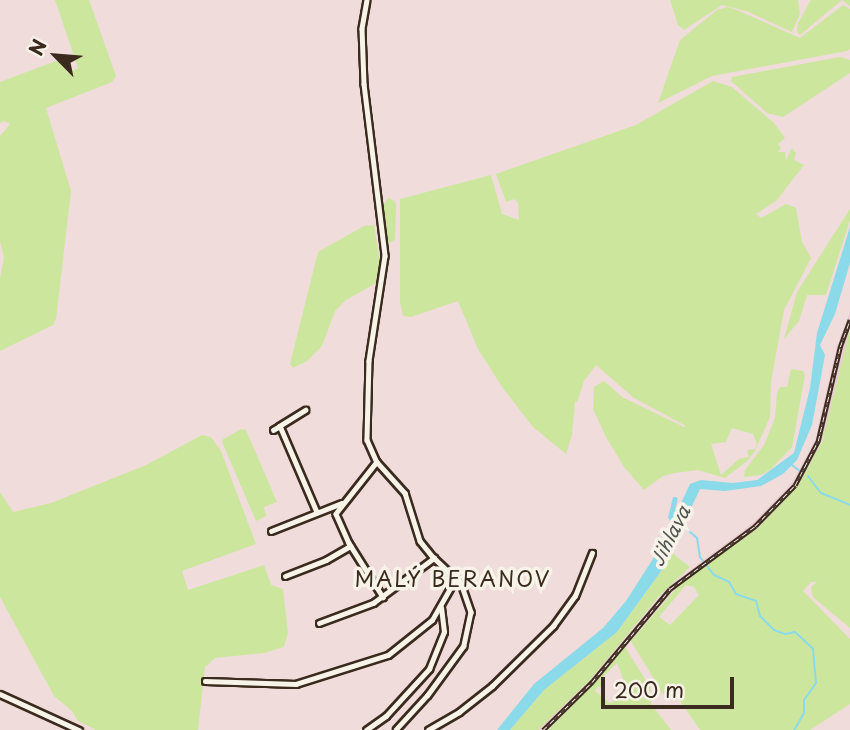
<!DOCTYPE html>
<meta charset="utf-8">
<style>
body{margin:0}
#map{position:relative;width:850px;height:730px;overflow:hidden;background:#efdcdb;font-family:"Playpen Sans",sans-serif}
div>[style]{position:absolute}
.built>*{inset:0;background:#eaccd2}
.green>*{inset:0;background:#cce79d}
.water>*{inset:0;background:#8bdae9}
.stream>*{height:2px;margin:-1px;padding:0 1px;transform-origin:1px;border-radius:1px;background:#8bdae9}
.canal>*{height:4.5px;margin:-2.25px;padding:0 2.25px;transform-origin:2.25px;border-radius:2.25px;background:#8bdae9}
.roads{filter:drop-shadow(2px 0 #3b2a1e) drop-shadow(-2px 0 #3b2a1e) drop-shadow(0 2px #3b2a1e) drop-shadow(0 -2px #3b2a1e)}
.minor>*{height:4.5px;margin:-2.25px;padding:0 2.25px;transform-origin:2.25px;border-radius:2.25px;background:#f7f3e8}
.rail>*{height:4.5px;margin-top:-2.25px;transform-origin:0;background:repeating-linear-gradient(90deg,#f7f3e8 0 5px,#3b2a1e 0 10px);box-sizing:border-box;border-block:2px solid #3b2a1e}
span{translate:-50% -50%;white-space:nowrap;text-align:center;line-height:1.15;-webkit-text-stroke:7px #f7f3e8;paint-order:stroke}
.water-label{font-size:19px;color:#4f5651;font-style:italic}
.quarter-label{font-size:21px;color:#3b2a1e;letter-spacing:2px}
.north{position:absolute;left:21px;top:21px;width:70px;height:70px;-webkit-text-stroke:5px #f7f3e8;paint-order:stroke;rotate:295deg;font-size:19px;font-weight:700;line-height:28px;text-align:center;color:#3b2a1e}
.north::after{content:'';display:block;margin:auto;width:24px;height:32px;background:#3b2a1e;clip-path:polygon(50% 0,100% 100%,50% 72%,0 100%)}
.scale{position:absolute;left:601px;top:677px;width:133px;height:32px;box-sizing:border-box;border:4px solid #3b2a1e;border-top:0;padding-left:9px;font-size:21px;line-height:24px;white-space:nowrap;color:#3b2a1e;-webkit-text-stroke:5px #f7f3e8;paint-order:stroke}
</style>
<div id="map">
<div class="built">
<i style="clip-path:polygon(850px 312px,850px 329px,826px 428px,816px 455px,797px 487px,758px 528px,673px 591px,577px 703px,548px 730px,538px 730px,590px 680px,668px 587px,753px 523px,792px 483px,815px 440px,837px 346px)"></i>
</div>
<div class="green">
<i style="clip-path:polygon(55px 0,89px 0,116px 76px,112px 82px,46px 108px,71px 191px,56px 319px,53px 325px,0 351px,0 278px,4px 258px,0 241px,0 136px,10px 124px,4px 121px,0 123px,0 82px,56px 61px,63px 63px,67px 73px,78px 68px)"></i>
<i style="clip-path:polygon(670px 0,798px 0,800px 14px,792px 32px,746px 11px,722px 5px,684px 30px,678px 25px)"></i>
<i style="clip-path:polygon(811px 0,850px 0,850px 6px,842px 0,800px 35px,797px 32px,798px 23px)"></i>
<i style="clip-path:polygon(843px 5px,850px 9px,850px 49px,847px 51px,712px 76px,658px 103px,680px 40px,717px 10px,728px 7px,739px 11px,800px 38px)"></i>
<i style="clip-path:polygon(840px 57px,850px 60px,850px 73px,783px 117px,767px 113px,731px 81px,732px 77px)"></i>
<i style="clip-path:polygon(evenodd,713px 81px,732px 87px,774px 123px,785px 138px,778px 144px,781px 148px,778px 152px,785px 152px,786px 161px,792px 148px,796px 153px,794px 160px,804px 165px,776px 201px,756px 214px,761px 218px,786px 204px,796px 208px,802px 242px,811px 258px,784px 310px,771px 382px,770px 417px,755px 451px,747px 461px,725px 478px,698px 470px,675px 473px,663px 476px,644px 490px,624px 467px,606px 437px,593px 409px,594px 387px,604px 381px,622px 397px,684px 427px,686px 426px,634px 398px,596px 365px,584px 381px,577px 402px,575px 401px,572px 435px,566px 454px,533px 427px,502px 387px,478px 349px,458px 301px,411px 317px,403px 316px,400px 302px,400px 199px,491px 175px,502px 214px,519px 220px,518px 203px,515px 199px,506px 202px,496px 174px,636px 125px,713px 81px,732px 428px,753px 434px,757px 444px,755px 449px,747px 450px,749px 457px,739px 459px,721px 475px,711px 444px,726px 442px,732px 428px)"></i>
<i style="clip-path:polygon(388px 198px,395px 201px,396px 206px,395px 240px,387px 244px,381px 210px)"></i>
<i style="clip-path:polygon(850px 209px,850px 220px,826px 295px,807px 295px,799px 321px,784px 339px,797px 292px)"></i>
<i style="clip-path:polygon(374px 225px,380px 262px,378px 282px,346px 300px,335px 311px,322px 346px,307px 361px,293px 368px,290px 364px,318px 252px,364px 226px)"></i>
<i style="clip-path:polygon(evenodd,850px 329px,850px 628px,813px 597px,811px 587px,817px 582px,811px 582px,803px 591px,850px 639px,850px 704px,810px 730px,700px 730px,678px 698px,663px 694px,631px 641px,682px 582px,758px 528px,797px 487px,822px 442px,850px 329px,686px 585px,694px 587px,699px 595px,670px 625px,659px 617px,686px 585px)"></i>
<i style="clip-path:polygon(791px 369px,803px 371px,805px 375px,792px 447px,771px 469px,761px 475px,744px 477px,745px 470px,764px 445px,775px 418px,777px 393px,780px 387px,787px 387px)"></i>
<i style="clip-path:polygon(241px 429px,246px 430px,277px 502px,264px 507px,266px 516px,256px 521px,223px 444px,222px 440px)"></i>
<i style="clip-path:polygon(202px 435px,211px 437px,221px 451px,256px 544px,182px 571px,188px 590px,264px 565px,271px 585px,283px 589px,288px 633px,284px 647px,264px 653px,215px 658px,205px 667px,198px 730px,96px 730px,78px 721px,72px 711px,54px 696px,0 597px,0 492px,13px 512px,51px 503px,146px 465px)"></i>
<i style="clip-path:polygon(671px 552px,690px 567px,660px 595px,590px 680px,538px 730px,510px 730px,544px 690px,617px 632px,662px 570px)"></i>
<i style="clip-path:polygon(evenodd,625px 647px,650px 687px,651px 704px,671px 730px,548px 730px,594px 684px,625px 647px,617px 663px,627px 689px,619px 699px,610px 703px,595px 691px,598px 686px,605px 689px,600px 680px,617px 663px)"></i>
</div>
<div class="water">
<i style="clip-path:polygon(850px 227px,850px 263px,835px 314px,820px 345px,825px 355px,812px 425px,797px 460px,783px 474px,761px 486px,725px 491px,700px 489px,662px 570px,617px 632px,544px 690px,510px 730px,497px 730px,534px 684px,603px 628px,626px 601px,658px 551px,690px 484px,701px 480px,733px 483px,757px 480px,794px 453px,810px 388px,817px 333px)"></i>
</div>
<div class="stream">
<i style="left:791px;top:464px;width:13px;rotate:39deg"></i>
<i style="left:808px;top:476px;width:21px;rotate:53deg"></i>
<i style="left:821px;top:493px;width:31px;rotate:22deg"></i>
<i style="left:682px;top:525px;width:20px;rotate:41deg"></i>
<i style="left:697px;top:538px;width:19px;rotate:81deg"></i>
<i style="left:700px;top:557px;width:23px;rotate:52deg"></i>
<i style="left:714px;top:575px;width:17px;rotate:25deg"></i>
<i style="left:729px;top:582px;width:14px;rotate:60deg"></i>
<i style="left:736px;top:594px;width:21px;rotate:19deg"></i>
<i style="left:756px;top:601px;width:16px;rotate:75deg"></i>
<i style="left:760px;top:616px;width:20px;rotate:45deg"></i>
<i style="left:774px;top:630px;width:12px;rotate:20deg"></i>
<i style="left:785px;top:634px;width:10px;rotate:-11deg"></i>
<i style="left:795px;top:632px;width:25px;rotate:43deg"></i>
<i style="left:813px;top:649px;width:34px;rotate:85deg"></i>
<i style="left:816px;top:683px;width:21px;rotate:125deg"></i>
<i style="left:804px;top:700px;width:13px;rotate:90deg"></i>
<i style="left:804px;top:713px;width:20px;rotate:120deg"></i>
</div>
<div class="canal">
<i style="left:675px;top:499px;width:18px;rotate:103deg"></i>
<i style="left:671px;top:517px;width:10px;rotate:61deg"></i>
</div>
<div class="roads">
<div class="minor">
<i style="left:367px;top:0;width:29px;rotate:100deg"></i>
<i style="left:362px;top:29px;width:55px;rotate:87.9deg"></i>
<i style="left:364px;top:84px;width:173px;rotate:83deg"></i>
<i style="left:385px;top:256px;width:106px;rotate:98.7deg"></i>
<i style="left:369px;top:361px;width:79px;rotate:91.5deg"></i>
<i style="left:367px;top:440px;width:24px;rotate:66deg"></i>
<i style="left:377px;top:462px;width:42px;rotate:47.9deg"></i>
<i style="left:405px;top:493px;width:50px;rotate:72.6deg"></i>
<i style="left:420px;top:541px;width:22px;rotate:51deg"></i>
<i style="left:434px;top:558px;width:37px;rotate:43deg"></i>
<i style="left:461px;top:583px;width:31px;rotate:71deg"></i>
<i style="left:471px;top:612px;width:35px;rotate:102deg"></i>
<i style="left:464px;top:646px;width:61px;rotate:126.3deg"></i>
<i style="left:428px;top:695px;width:47px;rotate:132.4deg"></i>
<i style="left:306px;top:410px;width:31px;rotate:148deg"></i>
<i style="left:280px;top:426px;width:94px;rotate:66.7deg"></i>
<i style="left:273px;top:430px;width:8px;rotate:-30deg"></i>
<i style="left:377px;top:462px;width:66px;rotate:128.3deg"></i>
<i style="left:336px;top:514px;width:32px;rotate:66deg"></i>
<i style="left:349px;top:543px;width:64px;rotate:57.8deg"></i>
<i style="left:271px;top:531px;width:76px;rotate:-21.5deg"></i>
<i style="left:285px;top:576px;width:44px;rotate:-21.3deg"></i>
<i style="left:326px;top:560px;width:28px;rotate:-30deg"></i>
<i style="left:319px;top:623px;width:58px;rotate:-20.3deg"></i>
<i style="left:373px;top:603px;width:76px;rotate:-36.4deg"></i>
<i style="left:205px;top:681px;width:91px;rotate:1.9deg"></i>
<i style="left:296px;top:684px;width:96px;rotate:-17.5deg"></i>
<i style="left:388px;top:655px;width:56px;rotate:-38.5deg"></i>
<i style="left:432px;top:620px;width:48px;rotate:-60.3deg"></i>
<i style="left:0;top:694px;width:87px;rotate:24.5deg"></i>
<i style="left:366px;top:730px;width:24px;rotate:-35deg"></i>
<i style="left:386px;top:716px;width:64px;rotate:-47.5deg"></i>
<i style="left:429px;top:669px;width:40px;rotate:-68deg"></i>
<i style="left:444px;top:632px;width:24px;rotate:-97deg"></i>
<i style="left:428px;top:730px;width:36px;rotate:-30deg"></i>
<i style="left:459px;top:712px;width:42px;rotate:-38.2deg"></i>
<i style="left:492px;top:686px;width:86px;rotate:-44.5deg"></i>
<i style="left:553px;top:626px;width:37px;rotate:-54deg"></i>
<i style="left:575px;top:596px;width:46px;rotate:-68.4deg"></i>
</div>
</div>
<div class="rail">
<i style="left:543px;top:730px;width:69px;rotate:-44.4deg"></i>
<i style="left:592px;top:682px;width:121px;rotate:-50deg"></i>
<i style="left:670px;top:589px;width:106px;rotate:-36.5deg"></i>
<i style="left:755px;top:526px;width:57px;rotate:-45.7deg"></i>
<i style="left:795px;top:485px;width:50px;rotate:-62.4deg"></i>
<i style="left:818px;top:441px;width:97px;rotate:-76.8deg"></i>
<i style="left:840px;top:347px;width:29px;rotate:-70deg"></i>
</div>
<div class="water-label">
<span style="left:670px;top:536px;rotate:-63deg">Jihlava</span>
</div>
<div class="quarter-label">
<span style="left:453px;top:578px">MALÝ BERANOV</span>
</div>
<div class="north">N</div>
<div class="scale">200 m</div>
</div>
